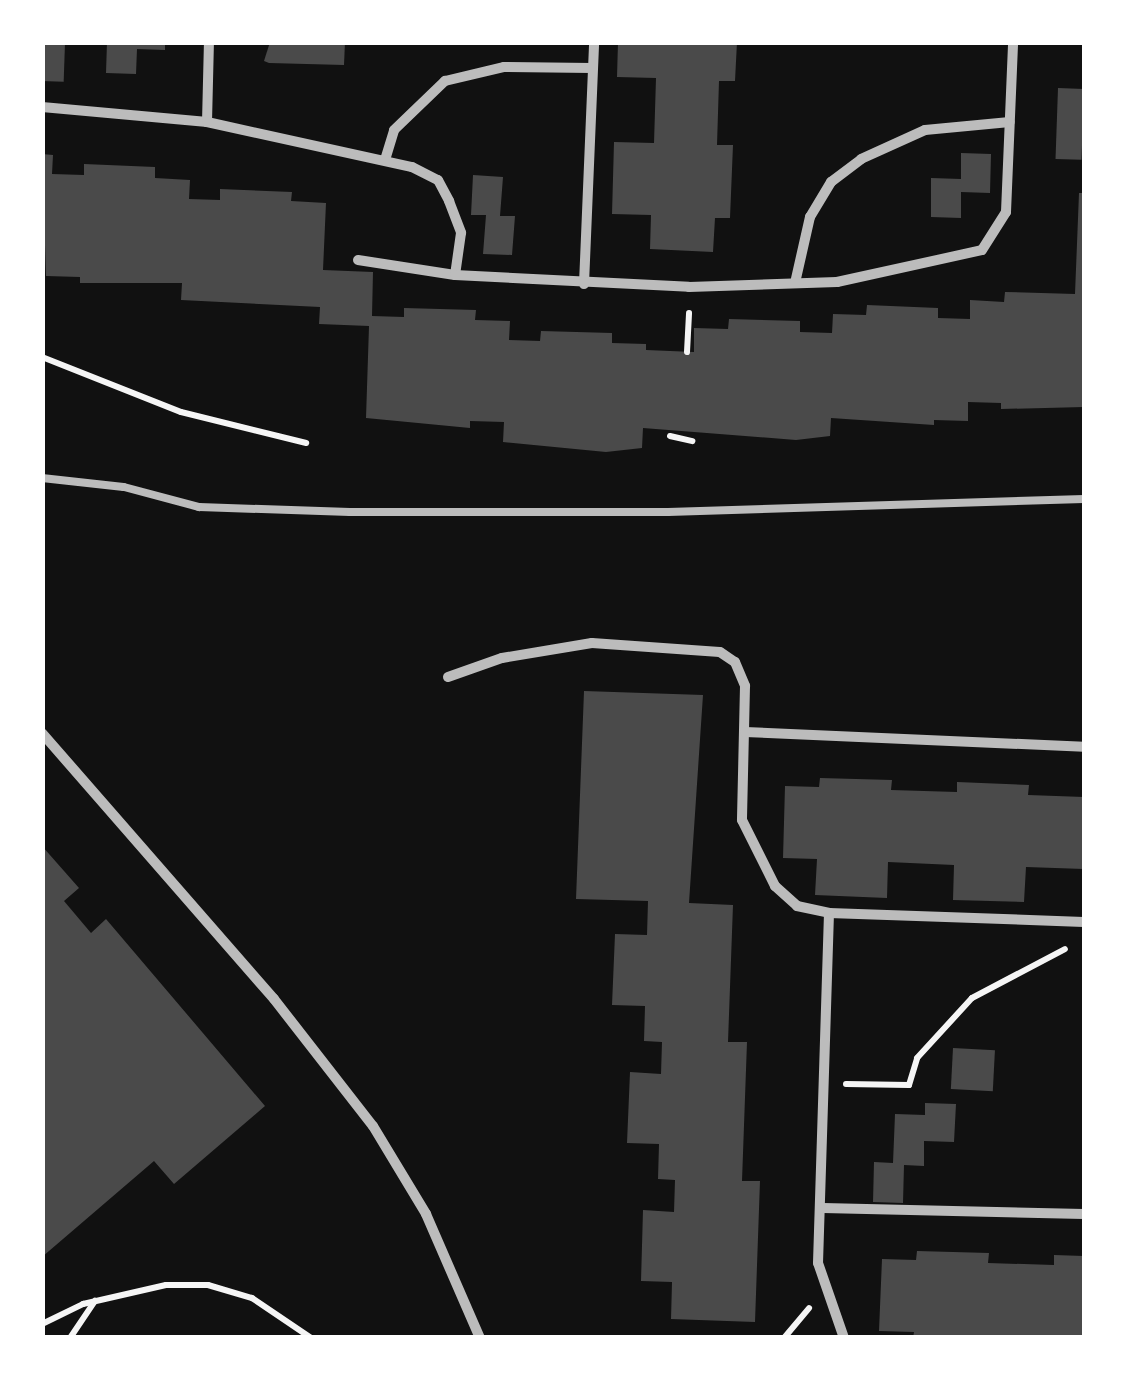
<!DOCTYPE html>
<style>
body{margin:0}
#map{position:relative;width:1127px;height:1380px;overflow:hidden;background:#111;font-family:Manrope,sans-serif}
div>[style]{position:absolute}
.building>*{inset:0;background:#4a4a4a;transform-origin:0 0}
.path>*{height:6px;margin:-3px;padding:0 3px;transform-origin:3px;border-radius:3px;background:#f5f5f5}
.service>*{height:8px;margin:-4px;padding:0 4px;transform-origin:4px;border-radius:4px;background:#bcbcbc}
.minor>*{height:10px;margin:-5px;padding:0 5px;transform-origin:5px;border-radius:5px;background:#bcbcbc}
span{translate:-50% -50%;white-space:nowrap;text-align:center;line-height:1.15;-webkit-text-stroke:9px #fff;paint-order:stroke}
.frame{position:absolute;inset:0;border:45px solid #fff;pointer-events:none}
</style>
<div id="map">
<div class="building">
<i style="clip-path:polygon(107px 42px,165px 42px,165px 50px,137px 49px,136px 74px,106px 73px)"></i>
<i style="clip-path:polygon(270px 42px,345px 42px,344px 65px,269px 63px,264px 61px)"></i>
<i style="clip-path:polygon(618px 42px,737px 42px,735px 81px,719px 81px,717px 145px,733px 145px,730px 218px,715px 218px,713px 252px,650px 249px,651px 215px,612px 214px,614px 142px,654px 143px,656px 78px,617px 77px)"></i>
<i style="left:42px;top:43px;width:23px;height:38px;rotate:2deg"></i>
<i style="left:1058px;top:88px;width:26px;height:71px;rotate:2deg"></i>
<i style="clip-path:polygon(961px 153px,991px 154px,990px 193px,961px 192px,961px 218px,931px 217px,931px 178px,961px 179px)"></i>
<i style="clip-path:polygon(42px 154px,53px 155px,52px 174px,84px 175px,84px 164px,155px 167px,155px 178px,190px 180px,189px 199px,220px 200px,220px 189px,292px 192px,291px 201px,326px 203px,323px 270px,373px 272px,372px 316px,404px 317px,404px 308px,476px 310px,475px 320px,510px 321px,509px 340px,540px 341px,541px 331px,612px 333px,612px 343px,646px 344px,646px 350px,694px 352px,694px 328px,728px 329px,729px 319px,800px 321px,800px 332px,832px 333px,833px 314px,866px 315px,867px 305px,938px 308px,938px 318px,970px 319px,970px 300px,1004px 302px,1005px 292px,1075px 294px,1079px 193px,1084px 193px,1084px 407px,1001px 409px,1001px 403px,968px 402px,968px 421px,934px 420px,934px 425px,831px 418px,830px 436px,796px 440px,643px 428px,642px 448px,606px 452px,503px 442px,504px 422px,470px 421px,470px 428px,366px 418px,369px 326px,319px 324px,320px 307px,181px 300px,182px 283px,80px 283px,80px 277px,46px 276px)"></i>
<i style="clip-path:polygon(473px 175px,503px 177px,500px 216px,515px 216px,512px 255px,483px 254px,486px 215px,471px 215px)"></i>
<i style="clip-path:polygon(584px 691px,703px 695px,689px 903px,733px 905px,728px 1042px,747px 1042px,742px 1181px,760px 1181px,755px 1322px,671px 1319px,672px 1282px,641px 1281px,643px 1210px,674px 1212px,675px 1180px,658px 1179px,659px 1144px,627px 1143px,630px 1072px,661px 1074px,662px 1042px,644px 1041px,645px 1006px,612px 1005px,615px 934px,647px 935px,648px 901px,576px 899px)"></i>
<i style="clip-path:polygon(820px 778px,892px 780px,891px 790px,957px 792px,957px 782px,1029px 785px,1028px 795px,1084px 797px,1084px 869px,1026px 867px,1024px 902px,953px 900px,954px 865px,888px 862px,887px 898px,815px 895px,817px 859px,783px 858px,785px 786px,819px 787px)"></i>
<i style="clip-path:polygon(42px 846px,79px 888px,64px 901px,91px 933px,106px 919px,265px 1106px,174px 1184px,154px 1161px,42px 1257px)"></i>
<i style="left:953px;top:1048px;width:42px;height:41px;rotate:3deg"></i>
<i style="clip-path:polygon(925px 1103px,956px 1104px,954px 1142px,924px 1141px,924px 1166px,904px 1165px,903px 1203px,873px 1202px,874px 1162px,893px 1163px,895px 1114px,925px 1115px)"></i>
<i style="clip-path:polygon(917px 1251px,989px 1253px,988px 1263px,1054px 1265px,1054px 1255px,1084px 1256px,1084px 1338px,913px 1338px,914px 1332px,879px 1331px,882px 1259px,916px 1260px)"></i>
</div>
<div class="path">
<i style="left:687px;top:352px;width:39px;rotate:-87deg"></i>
<i style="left:42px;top:357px;width:149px;rotate:21.6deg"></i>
<i style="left:181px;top:412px;width:129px;rotate:13.9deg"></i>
<i style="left:670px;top:436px;width:23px;rotate:13deg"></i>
<i style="left:846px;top:1084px;width:63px;rotate:0.9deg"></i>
<i style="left:909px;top:1085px;width:28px;rotate:-73deg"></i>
<i style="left:917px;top:1058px;width:81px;rotate:-47.5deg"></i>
<i style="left:972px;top:998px;width:105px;rotate:-27.8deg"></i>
<i style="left:42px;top:1324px;width:46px;rotate:-26deg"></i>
<i style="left:83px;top:1304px;width:85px;rotate:-12.9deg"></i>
<i style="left:166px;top:1285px;width:42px"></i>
<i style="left:208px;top:1285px;width:46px;rotate:16.5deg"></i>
<i style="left:252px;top:1298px;width:71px;rotate:34.1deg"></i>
<i style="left:70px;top:1338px;width:45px;rotate:-56deg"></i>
<i style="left:784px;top:1338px;width:39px;rotate:-50deg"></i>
</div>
<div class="service">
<i style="left:42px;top:478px;width:82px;rotate:6.3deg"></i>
<i style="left:124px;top:487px;width:78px;rotate:14.9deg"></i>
<i style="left:199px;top:507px;width:151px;rotate:1.9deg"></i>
<i style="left:350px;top:512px;width:318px"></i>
<i style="left:668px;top:512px;width:416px;rotate:-1.8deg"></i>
</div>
<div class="minor">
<i style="left:42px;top:107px;width:166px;rotate:5.2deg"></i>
<i style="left:207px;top:122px;width:210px;rotate:12.4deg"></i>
<i style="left:412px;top:167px;width:29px;rotate:27deg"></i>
<i style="left:438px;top:180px;width:24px;rotate:62deg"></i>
<i style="left:449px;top:201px;width:34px;rotate:69deg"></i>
<i style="left:461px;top:233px;width:42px;rotate:98.1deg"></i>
<i style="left:207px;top:122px;width:80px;rotate:-88.6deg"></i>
<i style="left:385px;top:160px;width:31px;rotate:-73deg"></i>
<i style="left:394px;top:130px;width:71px;rotate:-43.9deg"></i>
<i style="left:445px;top:81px;width:61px;rotate:-13.3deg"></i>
<i style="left:504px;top:67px;width:88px;rotate:0.7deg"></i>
<i style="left:358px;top:260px;width:98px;rotate:8.8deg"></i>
<i style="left:455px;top:275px;width:234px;rotate:2.9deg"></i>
<i style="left:689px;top:287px;width:148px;rotate:-1.9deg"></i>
<i style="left:837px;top:282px;width:148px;rotate:-12.4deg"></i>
<i style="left:982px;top:250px;width:45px;rotate:-57.7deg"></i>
<i style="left:1006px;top:212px;width:170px;rotate:-87.6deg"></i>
<i style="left:795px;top:283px;width:68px;rotate:-77.2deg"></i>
<i style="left:810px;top:217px;width:41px;rotate:-59deg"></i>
<i style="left:831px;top:182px;width:38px;rotate:-37deg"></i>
<i style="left:861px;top:159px;width:70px;rotate:-24.4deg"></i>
<i style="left:925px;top:130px;width:85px;rotate:-5.4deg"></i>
<i style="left:584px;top:284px;width:242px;rotate:-87.6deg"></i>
<i style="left:448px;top:677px;width:57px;rotate:-19.4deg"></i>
<i style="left:502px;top:658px;width:91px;rotate:-9.5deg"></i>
<i style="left:592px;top:643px;width:128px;rotate:4deg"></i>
<i style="left:720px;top:652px;width:18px;rotate:34deg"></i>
<i style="left:735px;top:662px;width:26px;rotate:67deg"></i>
<i style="left:745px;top:686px;width:134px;rotate:91.3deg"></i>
<i style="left:742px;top:820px;width:74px;rotate:63.4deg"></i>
<i style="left:775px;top:886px;width:30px;rotate:42deg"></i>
<i style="left:797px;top:906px;width:33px;rotate:12deg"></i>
<i style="left:745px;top:732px;width:339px;rotate:2.5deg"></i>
<i style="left:42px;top:733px;width:353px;rotate:48.9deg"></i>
<i style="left:274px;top:999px;width:161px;rotate:52.1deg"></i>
<i style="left:373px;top:1126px;width:103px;rotate:58.9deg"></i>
<i style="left:426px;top:1214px;width:135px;rotate:66.5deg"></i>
<i style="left:823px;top:1208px;width:261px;rotate:1.3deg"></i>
<i style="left:844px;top:1338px;width:79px;rotate:-109.1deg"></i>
<i style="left:818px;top:1263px;width:350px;rotate:-88.2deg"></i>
<i style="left:829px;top:913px;width:255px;rotate:2deg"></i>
</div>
<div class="frame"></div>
</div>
